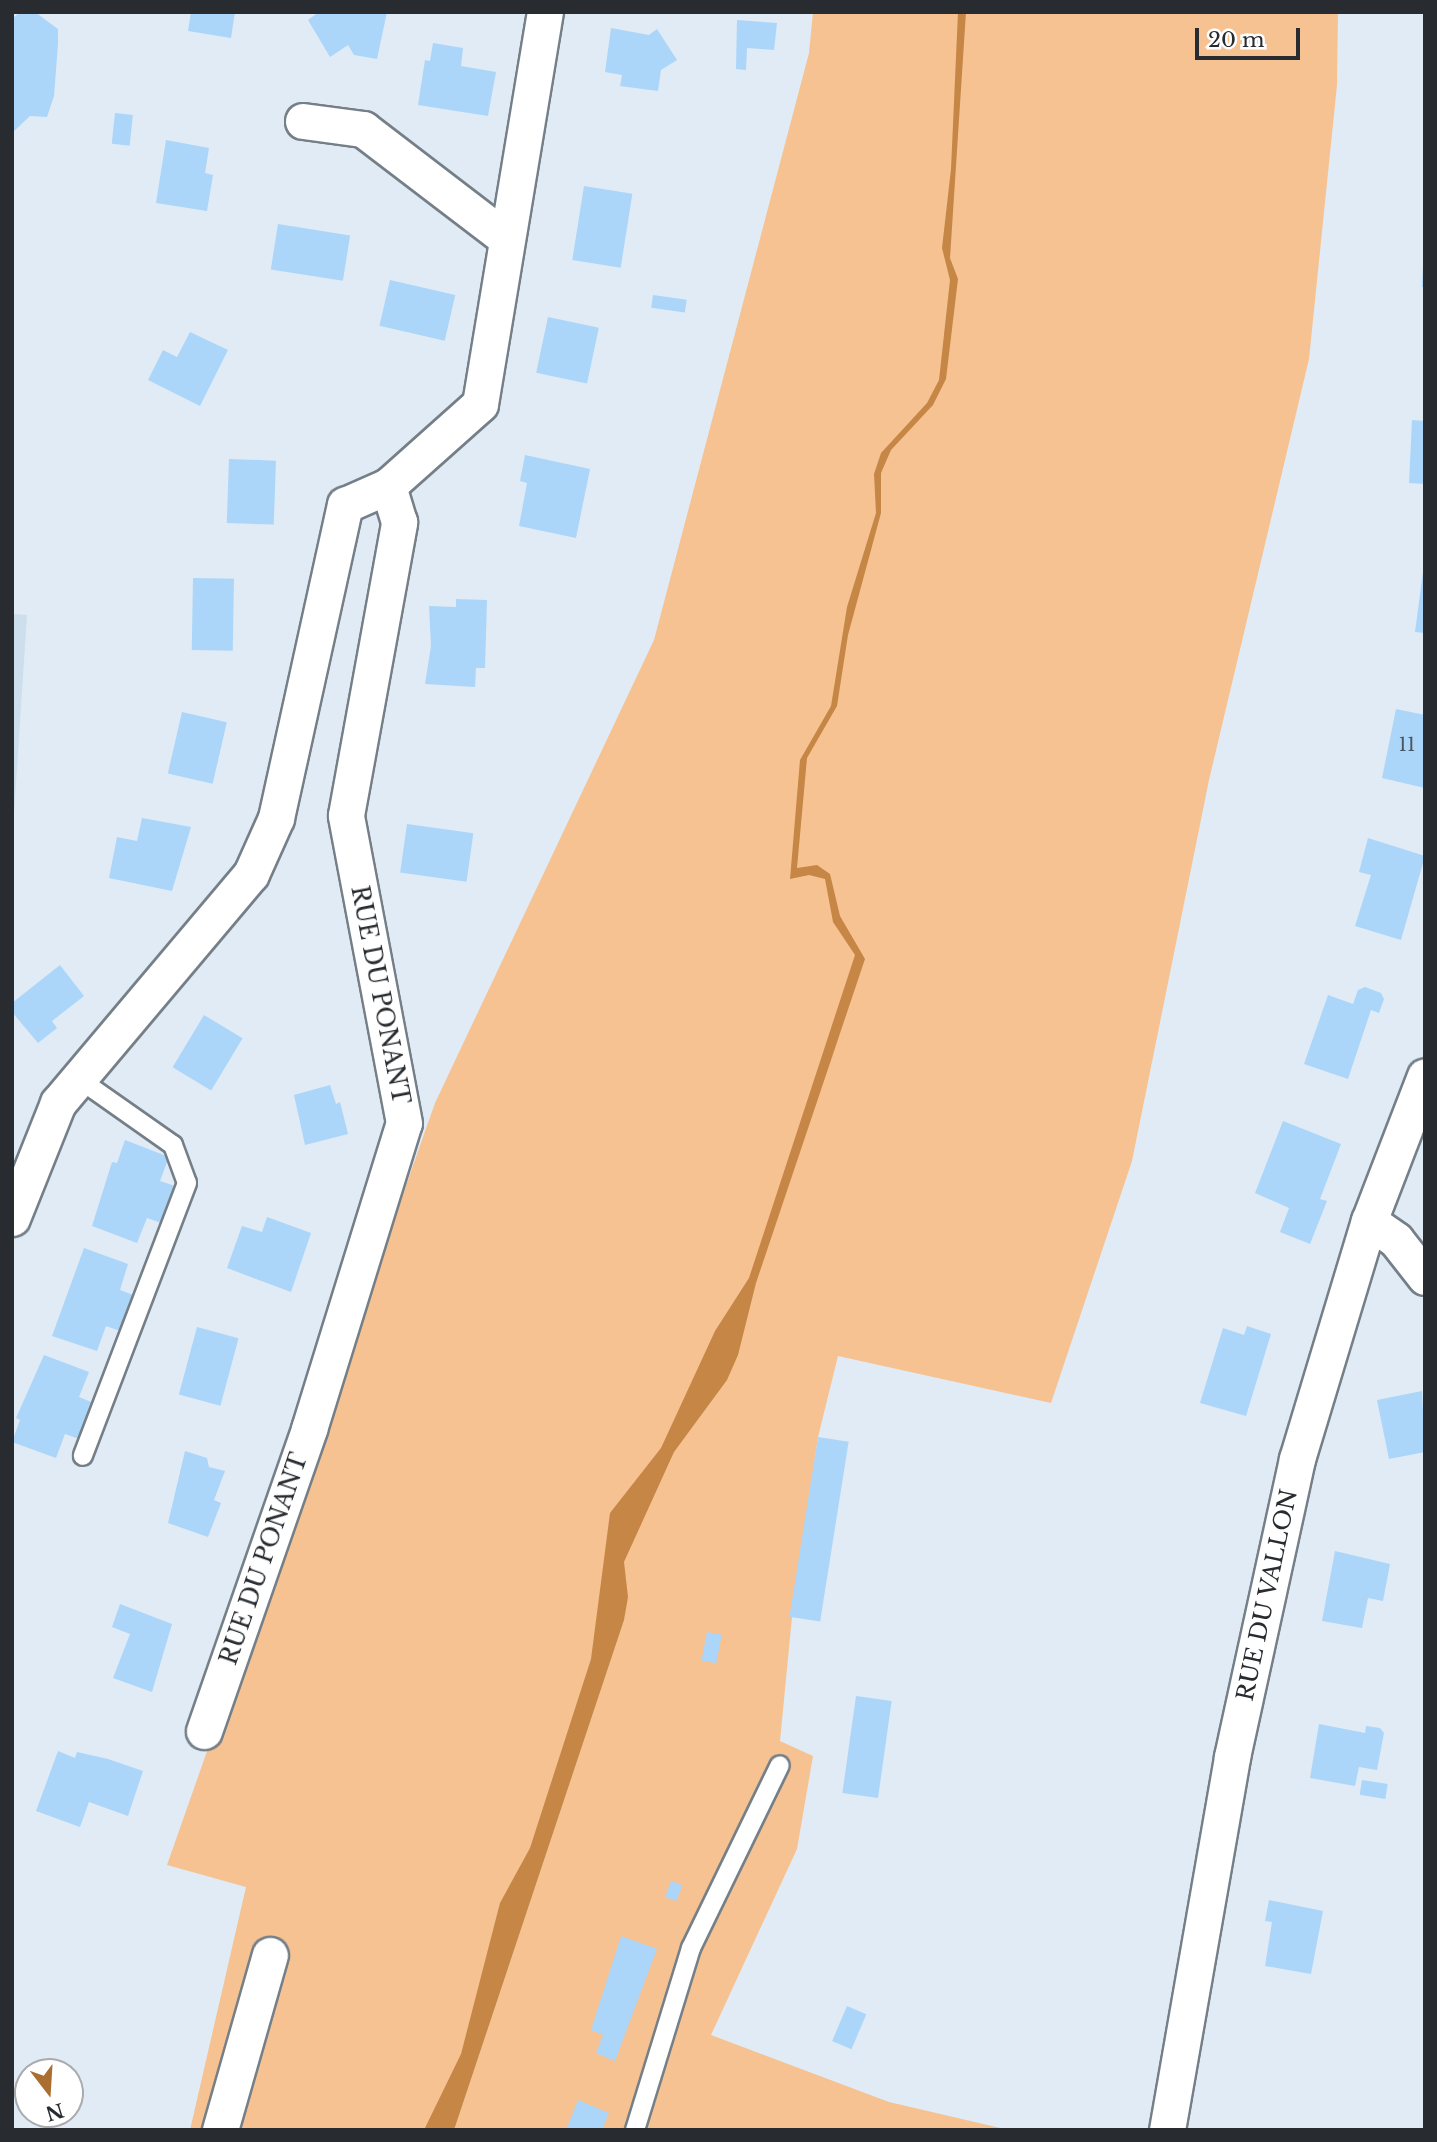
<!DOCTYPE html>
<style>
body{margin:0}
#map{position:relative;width:1437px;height:2142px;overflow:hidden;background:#e0ebf5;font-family:"Libre Baskerville",serif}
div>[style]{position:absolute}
.built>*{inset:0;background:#cddeed}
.green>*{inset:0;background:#f6c291}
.water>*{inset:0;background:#c58646}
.building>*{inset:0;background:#abd6f9;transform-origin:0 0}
.roads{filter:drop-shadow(2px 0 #757f88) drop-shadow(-2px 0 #757f88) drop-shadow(0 2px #757f88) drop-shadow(0 -2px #757f88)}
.lane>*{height:18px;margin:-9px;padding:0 9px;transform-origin:9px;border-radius:9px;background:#fff}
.street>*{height:35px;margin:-17.5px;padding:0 17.5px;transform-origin:17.5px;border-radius:17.5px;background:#fff}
span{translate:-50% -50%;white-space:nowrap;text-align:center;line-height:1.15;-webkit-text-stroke:7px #fff;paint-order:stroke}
.number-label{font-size:19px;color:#495662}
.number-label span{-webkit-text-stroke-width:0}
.street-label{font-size:23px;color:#282c30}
.frame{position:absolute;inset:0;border:14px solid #282c30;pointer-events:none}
.north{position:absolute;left:14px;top:2058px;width:70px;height:70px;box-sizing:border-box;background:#fff;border:2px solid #a9abac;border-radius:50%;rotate:163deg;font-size:19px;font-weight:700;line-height:28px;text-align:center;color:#282c30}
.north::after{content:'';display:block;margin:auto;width:24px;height:32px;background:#aa6e30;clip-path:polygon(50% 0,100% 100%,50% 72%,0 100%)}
.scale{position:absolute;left:1195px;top:28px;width:105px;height:32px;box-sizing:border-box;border:4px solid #282c30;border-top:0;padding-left:9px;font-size:21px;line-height:24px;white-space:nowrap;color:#282c30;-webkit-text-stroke:5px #fff;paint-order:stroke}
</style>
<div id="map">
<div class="built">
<i style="clip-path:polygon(12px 614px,27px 615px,12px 844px)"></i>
</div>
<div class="green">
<i style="clip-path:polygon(813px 12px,1338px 12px,1337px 85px,1309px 359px,1209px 780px,1132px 1161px,1051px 1403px,838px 1356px,818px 1437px,792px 1617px,780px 1741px,813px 1756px,797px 1849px,711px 2035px,889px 2102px,1009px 2130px,190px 2130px,246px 1887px,167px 1865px,435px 1103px,654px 640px,809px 53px)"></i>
</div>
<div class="water">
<i style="clip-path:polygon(958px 12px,966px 12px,950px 258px,958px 279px,946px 379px,933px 405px,891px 450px,881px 473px,881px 513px,848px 635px,837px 706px,807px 758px,797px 868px,817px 865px,830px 874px,840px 916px,865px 959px,756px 1283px,738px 1355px,727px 1380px,674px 1452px,624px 1562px,628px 1597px,624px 1620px,454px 2130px,424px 2130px,461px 2054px,500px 1903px,530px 1848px,591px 1659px,610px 1513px,661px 1448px,715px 1331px,749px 1278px,855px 955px,833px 922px,825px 879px,809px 875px,790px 879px,800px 760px,831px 706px,847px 607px,876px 513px,874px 474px,881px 453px,927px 403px,939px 380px,950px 280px,942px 248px,951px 169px)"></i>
</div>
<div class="building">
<i style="clip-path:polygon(20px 12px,35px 12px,58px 29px,58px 44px,54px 96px,47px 117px,30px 116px,12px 133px,12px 19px)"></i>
<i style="clip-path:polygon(191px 12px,235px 12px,231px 38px,188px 31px)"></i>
<i style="clip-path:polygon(319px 12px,387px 12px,377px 59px,354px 55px,348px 45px,330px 57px,308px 20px)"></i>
<i style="clip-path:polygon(737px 20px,777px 23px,774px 50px,747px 48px,746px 70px,736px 69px)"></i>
<i style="clip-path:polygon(611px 28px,649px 35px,657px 29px,677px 60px,661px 70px,658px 91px,620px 86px,622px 75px,605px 72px)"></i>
<i style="clip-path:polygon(433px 43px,463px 48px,461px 66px,496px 72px,488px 116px,418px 105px,425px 60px,430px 61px)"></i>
<i style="left:115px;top:113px;width:18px;height:31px;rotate:6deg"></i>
<i style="clip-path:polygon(166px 140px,209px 148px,205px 173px,213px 175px,207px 211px,156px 203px)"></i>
<i style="left:584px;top:186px;width:49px;height:75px;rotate:9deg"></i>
<i style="left:278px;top:224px;width:73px;height:46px;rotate:9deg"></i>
<i style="clip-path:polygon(1423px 266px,1425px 266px,1425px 287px,1422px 287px)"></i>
<i style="left:390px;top:280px;width:67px;height:47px;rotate:13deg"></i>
<i style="left:653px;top:295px;width:34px;height:13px;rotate:8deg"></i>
<i style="left:548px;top:317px;width:52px;height:57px;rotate:12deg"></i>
<i style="clip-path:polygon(190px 332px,228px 350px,200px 406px,148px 380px,163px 350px,177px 357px)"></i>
<i style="clip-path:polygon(1412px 420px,1425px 421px,1425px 484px,1409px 483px)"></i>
<i style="clip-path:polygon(525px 455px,590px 469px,576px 538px,519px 526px,527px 483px,520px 481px)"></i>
<i style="left:229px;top:459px;width:47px;height:64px;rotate:2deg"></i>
<i style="clip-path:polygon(1423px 572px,1425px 572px,1425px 633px,1415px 632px)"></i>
<i style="left:193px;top:578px;width:41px;height:72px;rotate:1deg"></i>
<i style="clip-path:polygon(456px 599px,487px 600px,485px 668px,476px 668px,475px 687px,425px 684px,431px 646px,429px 606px,456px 607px)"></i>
<i style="clip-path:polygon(1396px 709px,1425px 715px,1425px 788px,1382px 778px)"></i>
<i style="left:182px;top:712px;width:46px;height:63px;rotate:13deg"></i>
<i style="clip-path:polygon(142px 818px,191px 827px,172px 891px,109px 878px,117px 837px,137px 841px)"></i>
<i style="left:407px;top:824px;width:67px;height:49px;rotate:8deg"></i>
<i style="clip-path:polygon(1368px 838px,1425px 856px,1401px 940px,1355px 926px,1371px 875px,1359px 872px)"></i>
<i style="clip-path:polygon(60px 965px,84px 996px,52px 1021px,57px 1028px,38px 1043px,12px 1012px,12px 1003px)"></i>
<i style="clip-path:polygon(1365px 987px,1381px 993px,1384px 999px,1379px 1013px,1371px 1010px,1348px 1079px,1304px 1064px,1328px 995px,1353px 1004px,1358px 990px)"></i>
<i style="left:204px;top:1015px;width:45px;height:61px;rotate:31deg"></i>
<i style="clip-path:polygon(330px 1085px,336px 1104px,340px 1102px,348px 1134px,305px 1145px,294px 1095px)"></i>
<i style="clip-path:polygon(1283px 1121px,1341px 1144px,1320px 1199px,1327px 1201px,1310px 1244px,1280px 1232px,1289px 1208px,1255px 1193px)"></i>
<i style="clip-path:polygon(125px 1140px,169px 1157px,160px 1181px,178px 1187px,164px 1224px,147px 1218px,137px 1243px,92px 1226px,112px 1162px,117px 1163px)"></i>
<i style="clip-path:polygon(267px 1217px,311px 1233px,291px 1292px,227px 1268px,242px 1226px,262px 1232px)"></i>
<i style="clip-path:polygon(84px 1248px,128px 1264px,120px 1290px,136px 1296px,123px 1332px,106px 1326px,97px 1351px,52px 1336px)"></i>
<i style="clip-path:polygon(1247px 1326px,1271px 1334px,1246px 1416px,1200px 1403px,1223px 1328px,1244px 1335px)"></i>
<i style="left:197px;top:1327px;width:43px;height:70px;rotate:15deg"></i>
<i style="clip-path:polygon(44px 1355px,89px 1372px,79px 1397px,96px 1404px,82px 1440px,65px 1434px,56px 1458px,12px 1442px,20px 1420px,16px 1418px)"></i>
<i style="clip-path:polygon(1422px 1391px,1425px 1452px,1389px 1459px,1377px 1400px)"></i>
<i style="left:818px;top:1437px;width:31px;height:182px;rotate:9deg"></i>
<i style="clip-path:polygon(185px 1451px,207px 1458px,209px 1467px,225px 1471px,214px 1500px,221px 1503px,208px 1537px,168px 1523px)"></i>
<i style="clip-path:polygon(1335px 1551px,1390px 1564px,1383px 1601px,1368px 1598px,1362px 1628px,1322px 1621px)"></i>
<i style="clip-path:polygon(120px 1604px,172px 1624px,152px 1692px,113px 1678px,130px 1634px,112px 1627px)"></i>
<i style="left:707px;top:1632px;width:15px;height:29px;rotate:11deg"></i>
<i style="left:856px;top:1696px;width:36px;height:98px;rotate:8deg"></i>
<i style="clip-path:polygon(1319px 1724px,1365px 1733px,1366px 1726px,1380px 1728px,1384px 1733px,1377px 1770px,1359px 1767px,1355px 1786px,1310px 1778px)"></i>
<i style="clip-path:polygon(58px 1751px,75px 1758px,77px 1752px,108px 1759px,143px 1771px,128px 1816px,89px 1802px,80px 1827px,36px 1811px)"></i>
<i style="left:1362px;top:1780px;width:26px;height:15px;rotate:9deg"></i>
<i style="left:671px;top:1881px;width:12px;height:17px;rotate:20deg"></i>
<i style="clip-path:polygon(1269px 1900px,1323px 1911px,1311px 1974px,1265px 1966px,1272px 1922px,1265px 1921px)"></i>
<i style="clip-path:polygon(621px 1936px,657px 1949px,615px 2061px,596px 2053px,603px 2035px,591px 2030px)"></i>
<i style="left:847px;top:2006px;width:21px;height:38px;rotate:23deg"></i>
<i style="clip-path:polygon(578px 2100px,609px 2113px,602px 2130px,566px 2130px)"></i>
</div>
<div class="roads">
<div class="lane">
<i style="left:79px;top:1079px;width:115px;rotate:35.1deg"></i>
<i style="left:173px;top:1145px;width:40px;rotate:69.8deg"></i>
<i style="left:187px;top:1183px;width:292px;rotate:110.9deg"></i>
<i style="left:635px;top:2130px;width:190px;rotate:-72.9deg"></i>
<i style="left:691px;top:1948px;width:203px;rotate:-64.1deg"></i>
</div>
<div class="street">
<i style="left:303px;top:121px;width:61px;rotate:7.6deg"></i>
<i style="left:363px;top:129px;width:181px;rotate:37.4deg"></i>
<i style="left:12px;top:1218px;width:124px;rotate:-68.2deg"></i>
<i style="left:58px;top:1103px;width:299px;rotate:-49.9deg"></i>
<i style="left:251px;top:874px;width:61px;rotate:-65.9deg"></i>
<i style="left:276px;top:818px;width:321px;rotate:-77.6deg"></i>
<i style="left:345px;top:505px;width:47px;rotate:-23.8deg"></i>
<i style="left:388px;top:486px;width:123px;rotate:-41.7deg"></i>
<i style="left:480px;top:404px;width:397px;rotate:-80.6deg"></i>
<i style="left:1369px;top:1221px;width:33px;rotate:35deg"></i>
<i style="left:1396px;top:1240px;width:47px;rotate:51.9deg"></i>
<i style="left:204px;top:1731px;width:320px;rotate:-70.8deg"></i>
<i style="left:309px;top:1429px;width:320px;rotate:-72.8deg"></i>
<i style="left:404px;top:1123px;width:313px;rotate:-100.7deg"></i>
<i style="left:346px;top:815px;width:298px;rotate:-79.7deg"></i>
<i style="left:399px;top:522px;width:38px;rotate:-107deg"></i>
<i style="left:220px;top:2130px;width:182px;rotate:-74.1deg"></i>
<i style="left:1167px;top:2130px;width:379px;rotate:-80.1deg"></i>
<i style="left:1232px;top:1757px;width:305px;rotate:-77.7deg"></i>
<i style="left:1297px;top:1459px;width:249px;rotate:-73.2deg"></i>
<i style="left:1369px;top:1221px;width:155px;rotate:-68.9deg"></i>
</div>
</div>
<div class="number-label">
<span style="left:1407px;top:745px">11</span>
</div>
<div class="street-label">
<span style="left:380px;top:995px;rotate:79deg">RUE DU PONANT</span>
<span style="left:264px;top:1559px;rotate:-71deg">RUE DU PONANT</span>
<span style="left:1267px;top:1595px;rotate:-78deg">RUE DU VALLON</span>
</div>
<div class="frame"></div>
<div class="north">N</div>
<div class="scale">20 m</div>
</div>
